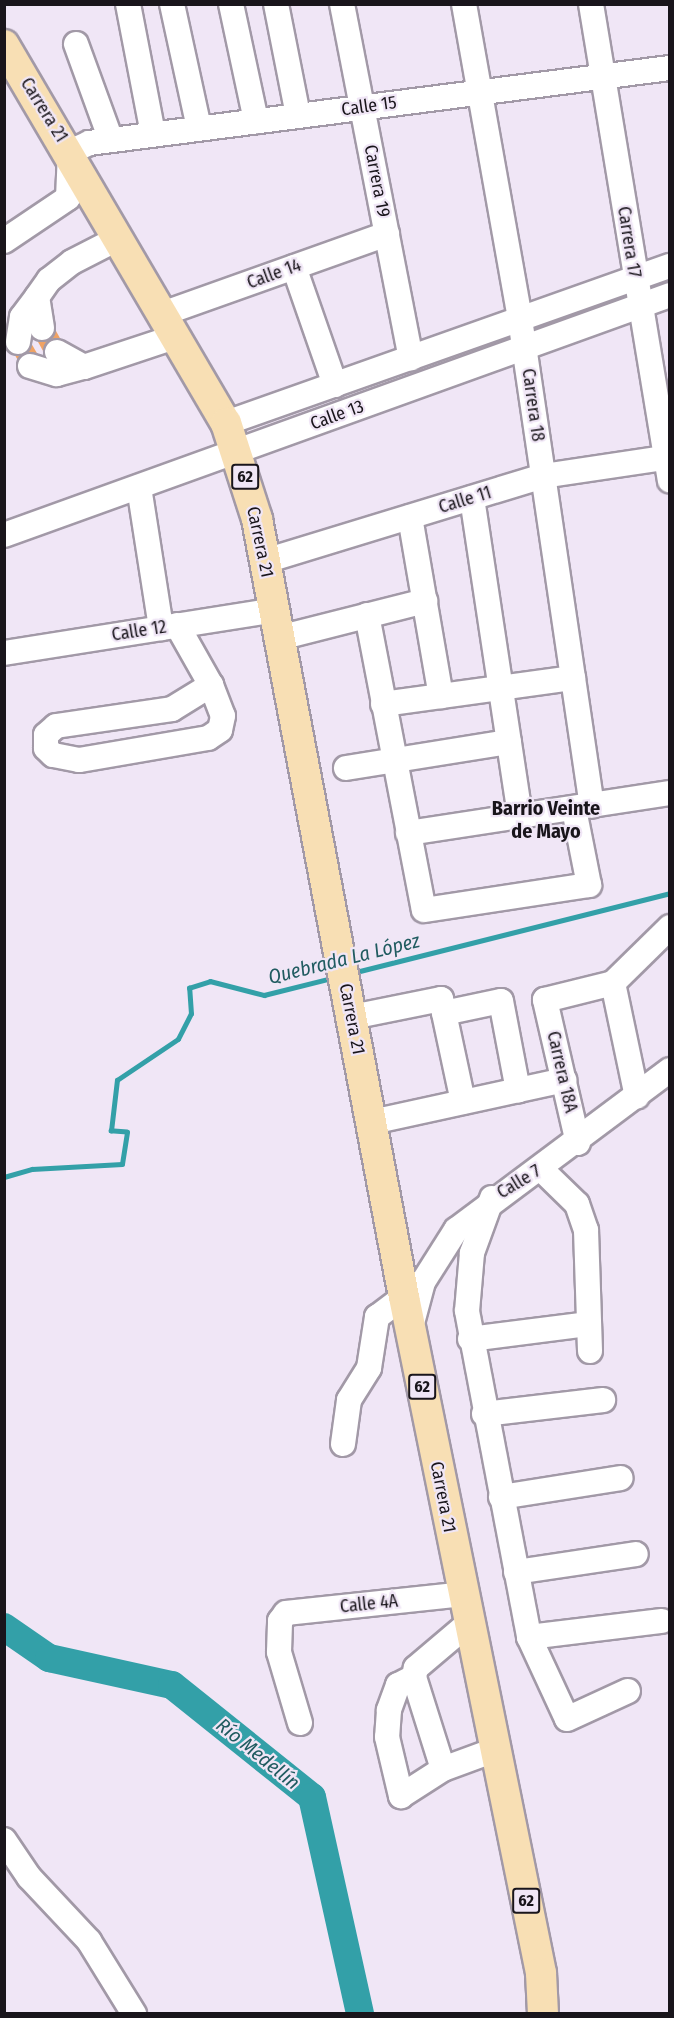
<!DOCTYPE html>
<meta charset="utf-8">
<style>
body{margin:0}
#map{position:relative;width:674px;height:2018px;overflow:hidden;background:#f0e6f6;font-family:"Fira Sans Condensed",sans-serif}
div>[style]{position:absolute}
.stream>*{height:4.5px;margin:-2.25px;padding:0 2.25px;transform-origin:2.25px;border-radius:2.25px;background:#33a0a8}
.river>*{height:28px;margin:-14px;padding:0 14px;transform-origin:14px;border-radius:14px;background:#33a0a8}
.building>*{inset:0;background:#efa264;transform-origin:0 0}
.roads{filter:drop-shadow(2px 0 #a299a7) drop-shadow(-2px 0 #a299a7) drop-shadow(0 2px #a299a7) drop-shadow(0 -2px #a299a7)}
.minor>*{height:24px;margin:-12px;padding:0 12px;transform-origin:12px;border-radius:12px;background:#fff}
.major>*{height:30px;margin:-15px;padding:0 15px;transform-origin:15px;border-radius:15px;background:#f8dfb4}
span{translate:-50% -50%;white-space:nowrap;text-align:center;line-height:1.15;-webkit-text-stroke:4.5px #f0e6f6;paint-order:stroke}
.shield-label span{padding:2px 4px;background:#f0e6f6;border:2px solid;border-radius:4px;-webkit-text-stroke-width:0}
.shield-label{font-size:16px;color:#19151b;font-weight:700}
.street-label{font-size:18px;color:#19151b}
.neighbourhood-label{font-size:20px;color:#19151b;font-weight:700}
.water-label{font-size:20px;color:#205b60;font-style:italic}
.frame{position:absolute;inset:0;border:6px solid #19151b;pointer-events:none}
</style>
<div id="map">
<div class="stream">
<i style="left:352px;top:973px;width:328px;rotate:-14.1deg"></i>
<i style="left:4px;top:1177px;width:29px;rotate:-16deg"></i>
<i style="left:32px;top:1169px;width:90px;rotate:-3.2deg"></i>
<i style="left:122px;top:1164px;width:32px;rotate:-81deg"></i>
<i style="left:127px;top:1132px;width:16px;rotate:-176deg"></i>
<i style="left:111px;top:1131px;width:51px;rotate:-83.3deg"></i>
<i style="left:117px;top:1080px;width:73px;rotate:-33.9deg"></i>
<i style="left:178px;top:1039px;width:28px;rotate:-63deg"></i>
<i style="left:191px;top:1014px;width:26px;rotate:-94deg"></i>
<i style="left:189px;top:988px;width:22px;rotate:-18deg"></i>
<i style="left:210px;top:981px;width:56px;rotate:14.5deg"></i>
<i style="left:264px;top:995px;width:70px;rotate:-14deg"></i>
</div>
<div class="river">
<i style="left:4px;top:1627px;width:55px;rotate:34.6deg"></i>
<i style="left:49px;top:1658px;width:126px;rotate:12.4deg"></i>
<i style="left:172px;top:1685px;width:179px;rotate:38.7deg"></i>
<i style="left:312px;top:1797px;width:222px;rotate:77.5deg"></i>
</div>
<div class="building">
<i style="left:51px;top:322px;width:29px;height:21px;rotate:61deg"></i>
<i style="left:27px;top:336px;width:28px;height:20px;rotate:60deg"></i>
</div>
<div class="roads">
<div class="minor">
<i style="left:128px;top:4px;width:132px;rotate:79.1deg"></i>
<i style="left:172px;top:4px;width:127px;rotate:77.7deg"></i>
<i style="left:231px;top:4px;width:120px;rotate:77.9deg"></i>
<i style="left:276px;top:4px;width:113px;rotate:78.8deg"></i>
<i style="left:342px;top:4px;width:361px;rotate:79deg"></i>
<i style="left:464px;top:4px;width:320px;rotate:79.9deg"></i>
<i style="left:520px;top:319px;width:492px;rotate:81.6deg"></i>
<i style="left:591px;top:4px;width:483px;rotate:80.6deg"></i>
<i style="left:76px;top:44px;width:102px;rotate:70deg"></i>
<i style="left:4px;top:241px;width:77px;rotate:-33.9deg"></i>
<i style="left:68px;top:198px;width:46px;rotate:-87.5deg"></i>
<i style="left:70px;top:152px;width:21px;rotate:-25deg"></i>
<i style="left:89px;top:143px;width:586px;rotate:-7.36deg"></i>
<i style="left:294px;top:267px;width:125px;rotate:70.8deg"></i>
<i style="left:162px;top:314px;width:239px;rotate:-19.6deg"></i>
<i style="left:42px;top:328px;width:31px;rotate:-99deg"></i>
<i style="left:37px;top:297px;width:21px;rotate:-55deg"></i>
<i style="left:49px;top:280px;width:29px;rotate:-38deg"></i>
<i style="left:72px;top:262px;width:51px;rotate:-27.1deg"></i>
<i style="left:18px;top:342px;width:25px;rotate:-81deg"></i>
<i style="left:22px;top:317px;width:25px;rotate:-53deg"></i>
<i style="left:57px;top:352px;width:31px;rotate:29deg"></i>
<i style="left:84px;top:367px;width:95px;rotate:-18.4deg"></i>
<i style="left:30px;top:366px;width:28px;rotate:17deg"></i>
<i style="left:57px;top:374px;width:28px;rotate:-15deg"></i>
<i style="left:226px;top:423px;width:471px;rotate:-19.5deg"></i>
<i style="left:139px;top:487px;width:143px;rotate:81.1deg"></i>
<i style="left:472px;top:498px;width:322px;rotate:81.4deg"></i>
<i style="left:410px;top:517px;width:182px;rotate:80.2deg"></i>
<i style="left:4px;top:535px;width:708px;rotate:-19.82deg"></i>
<i style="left:265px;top:561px;width:291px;rotate:-17deg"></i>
<i style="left:543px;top:476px;width:128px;rotate:-8.5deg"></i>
<i style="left:367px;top:615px;width:300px;rotate:79.1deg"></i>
<i style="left:424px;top:910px;width:167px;rotate:-8.6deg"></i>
<i style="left:589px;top:885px;width:77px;rotate:-101.2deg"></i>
<i style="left:177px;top:625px;width:69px;rotate:60.5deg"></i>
<i style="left:211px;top:685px;width:33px;rotate:69deg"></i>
<i style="left:223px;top:716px;width:14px;rotate:102deg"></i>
<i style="left:220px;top:730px;width:14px;rotate:146deg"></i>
<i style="left:208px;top:738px;width:131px;rotate:170.3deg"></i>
<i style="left:79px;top:760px;width:26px;rotate:-169deg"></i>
<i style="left:53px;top:755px;width:10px;rotate:-135deg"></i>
<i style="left:46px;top:748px;width:13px;rotate:-90deg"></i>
<i style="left:46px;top:735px;width:13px;rotate:-42deg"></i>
<i style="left:56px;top:726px;width:117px;rotate:-8.3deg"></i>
<i style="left:172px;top:709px;width:46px;rotate:-31.6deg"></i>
<i style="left:279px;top:638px;width:151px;rotate:-14.2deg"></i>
<i style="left:4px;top:653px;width:273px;rotate:-9deg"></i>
<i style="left:383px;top:704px;width:192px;rotate:-7.8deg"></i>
<i style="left:346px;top:768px;width:165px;rotate:-9.1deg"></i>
<i style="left:408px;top:833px;width:265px;rotate:-8.7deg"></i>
<i style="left:613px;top:983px;width:116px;rotate:78.1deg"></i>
<i style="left:444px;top:1013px;width:58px;rotate:-11.9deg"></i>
<i style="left:501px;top:1001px;width:91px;rotate:79.2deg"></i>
<i style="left:352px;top:1017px;width:91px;rotate:-11.4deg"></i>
<i style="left:441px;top:999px;width:105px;rotate:77.9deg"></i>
<i style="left:372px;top:1122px;width:197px;rotate:-12.3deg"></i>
<i style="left:578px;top:1143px;width:147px;rotate:-103deg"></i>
<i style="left:545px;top:1000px;width:70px;rotate:-14deg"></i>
<i style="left:613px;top:983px;width:80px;rotate:-44.5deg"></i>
<i style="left:541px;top:1169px;width:50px;rotate:44.2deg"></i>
<i style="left:577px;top:1204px;width:28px;rotate:71deg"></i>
<i style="left:586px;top:1230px;width:121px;rotate:88.1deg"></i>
<i style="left:492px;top:1198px;width:59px;rotate:110deg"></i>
<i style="left:472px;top:1253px;width:58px;rotate:94.9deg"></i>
<i style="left:467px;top:1311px;width:332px;rotate:79.2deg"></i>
<i style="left:529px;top:1637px;width:90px;rotate:65.1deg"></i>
<i style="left:567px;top:1719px;width:67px;rotate:-24.7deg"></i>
<i style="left:411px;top:1327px;width:47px;rotate:-75.1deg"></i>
<i style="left:423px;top:1282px;width:62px;rotate:-57.6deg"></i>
<i style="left:456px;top:1230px;width:267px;rotate:-36.8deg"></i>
<i style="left:470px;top:1339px;width:120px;rotate:-7.2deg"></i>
<i style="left:484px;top:1414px;width:120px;rotate:-6.7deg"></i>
<i style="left:343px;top:1444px;width:44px;rotate:-82.2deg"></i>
<i style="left:349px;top:1400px;width:38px;rotate:-58deg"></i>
<i style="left:369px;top:1368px;width:52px;rotate:-81.1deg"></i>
<i style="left:377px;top:1317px;width:34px;rotate:-37deg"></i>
<i style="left:501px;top:1497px;width:121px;rotate:-9deg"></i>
<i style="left:516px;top:1572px;width:121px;rotate:-8.5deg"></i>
<i style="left:469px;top:1623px;width:70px;rotate:139.7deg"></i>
<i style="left:416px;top:1668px;width:9px;rotate:103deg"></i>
<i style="left:414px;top:1677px;width:96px;rotate:72.5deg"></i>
<i style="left:443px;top:1769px;width:55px;rotate:-20.1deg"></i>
<i style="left:529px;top:1637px;width:134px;rotate:-6.9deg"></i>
<i style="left:414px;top:1677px;width:18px;rotate:153deg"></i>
<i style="left:398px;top:1685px;width:27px;rotate:110deg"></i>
<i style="left:389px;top:1710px;width:27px;rotate:94deg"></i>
<i style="left:387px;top:1737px;width:61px;rotate:76.7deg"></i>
<i style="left:401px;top:1796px;width:50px;rotate:-32.7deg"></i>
<i style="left:300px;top:1723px;width:74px;rotate:-106.5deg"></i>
<i style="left:279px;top:1652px;width:31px;rotate:-88deg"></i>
<i style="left:280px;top:1621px;width:10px;rotate:-53deg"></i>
<i style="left:286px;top:1613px;width:178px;rotate:-6.1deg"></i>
<i style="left:4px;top:1840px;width:45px;rotate:56deg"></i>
<i style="left:29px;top:1877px;width:88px;rotate:46.8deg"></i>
<i style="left:89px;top:1941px;width:86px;rotate:58.3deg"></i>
</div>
<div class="major">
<i style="left:4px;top:45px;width:438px;rotate:59.6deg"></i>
<i style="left:226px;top:423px;width:101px;rotate:72.1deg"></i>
<i style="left:257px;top:519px;width:792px;rotate:79.3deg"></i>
<i style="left:404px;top:1297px;width:690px;rotate:78.54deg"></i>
<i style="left:541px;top:1973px;width:41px;rotate:87.2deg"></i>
</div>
</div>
<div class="shield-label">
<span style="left:245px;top:477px">62</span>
<span style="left:422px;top:1387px">62</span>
<span style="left:526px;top:1901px">62</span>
</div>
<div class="street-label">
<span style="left:369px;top:106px;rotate:-8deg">Calle 15</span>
<span style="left:44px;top:110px;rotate:58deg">Carrera 21</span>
<span style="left:377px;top:181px;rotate:79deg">Carrera 19</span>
<span style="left:629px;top:242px;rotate:81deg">Carrera 17</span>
<span style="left:274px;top:274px;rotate:-20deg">Calle 14</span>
<span style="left:533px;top:405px;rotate:82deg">Carrera 18</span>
<span style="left:337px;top:415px;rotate:-20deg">Calle 13</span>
<span style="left:465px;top:500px;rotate:-17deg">Calle 11</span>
<span style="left:260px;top:542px;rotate:78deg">Carrera 21</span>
<span style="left:139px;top:631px;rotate:-9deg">Calle 12</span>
<span style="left:352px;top:1019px;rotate:79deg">Carrera 21</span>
<span style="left:562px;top:1072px;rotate:77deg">Carrera 18A</span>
<span style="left:519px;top:1182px;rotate:-31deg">Calle 7</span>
<span style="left:443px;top:1497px;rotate:79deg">Carrera 21</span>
<span style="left:369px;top:1604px;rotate:-6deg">Calle 4A</span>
</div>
<div class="neighbourhood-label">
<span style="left:546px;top:820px">Barrio Veinte<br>de Mayo</span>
</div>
<div class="water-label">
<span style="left:344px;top:959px;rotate:-14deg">Quebrada La López</span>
<span style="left:258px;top:1754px;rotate:39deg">Río Medellín</span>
</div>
<div class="frame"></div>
</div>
